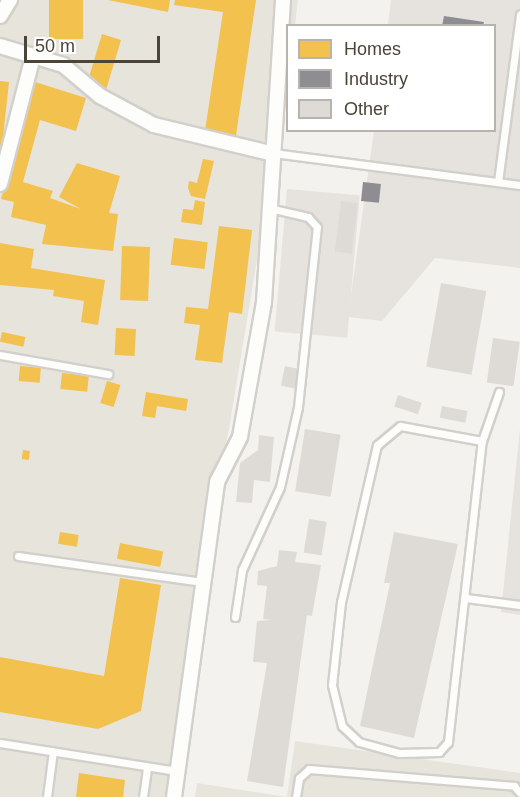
<!DOCTYPE html>
<style>
body{margin:0}
#map{position:relative;width:520px;height:797px;overflow:hidden;background:#f4f2ee;font-family:Helvetica,sans-serif}
div>[style]{position:absolute}
.residential>*{inset:0;background:#e7e4dc}
.industrial>*{inset:0;background:#e6e2de}
.parking>*{inset:0;background:#e6e3df;transform-origin:0 0}
.homes>*{inset:0;background:#f2c14e;transform-origin:0 0}
.industry>*{inset:0;background:#8d8d92;transform-origin:0 0}
.building>*{inset:0;background:#dedbd6;transform-origin:0 0}
.roads{filter:drop-shadow(2px 0 #d2d0cb) drop-shadow(-2px 0 #d2d0cb) drop-shadow(0 2px #d2d0cb) drop-shadow(0 -2px #d2d0cb)}
.lane>*{height:7px;margin:-3.5px;padding:0 3.5px;transform-origin:3.5px;border-radius:3.5px;background:#fdfdfc}
.street>*{height:14px;margin:-7px;padding:0 7px;transform-origin:7px;border-radius:7px;background:#fdfdfc}
span{translate:-50% -50%;white-space:nowrap;text-align:center;line-height:1.15;-webkit-text-stroke:6px #fff;paint-order:stroke}
.legend{position:absolute;left:286px;top:24px;width:210px;height:108px;box-sizing:border-box;background:#fff;border:2px solid #b7b4b0;margin:0;padding:8px 10px;list-style:none;font-size:18px;color:#4b4439}
.legend li{display:flex;align-items:center;gap:12px;height:30px}
.legend b{width:30px;border:2px solid #b7b4b0}
.scale{position:absolute;left:24px;top:36px;width:136px;height:27px;box-sizing:border-box;border:3px solid #4b4439;border-top:0;padding-left:8px;font-size:18px;line-height:21px;white-space:nowrap;color:#4b4439;-webkit-text-stroke:4px #fff;paint-order:stroke}
</style>
<div id="map">
<div class="residential">
<i style="clip-path:polygon(0 0,298px 0,295px 25px,288px 26px,287px 78px,229px 429px,202px 550px,168px 797px,0 797px)"></i>
<i style="clip-path:polygon(295px 741px,520px 773px,520px 797px,195px 797px,197px 783px,287px 797px)"></i>
</div>
<div class="industrial">
<i style="clip-path:polygon(391px 0,520px 0,520px 268px,435px 258px,382px 321px,348px 317px,374px 131px,494px 130px,494px 26px,388px 25px)"></i>
<i style="clip-path:polygon(520px 429px,520px 615px,501px 612px)"></i>
</div>
<div class="parking">
<i style="left:287px;top:189px;width:73px;height:143px;rotate:5deg"></i>
</div>
<div class="homes">
<i style="left:49px;top:0;width:34px;height:39px"></i>
<i style="clip-path:polygon(108px 0,170px 0,168px 12px)"></i>
<i style="clip-path:polygon(175px 0,256px 0,235px 142px,204px 137px,223px 12px,174px 5px)"></i>
<i style="clip-path:polygon(102px 34px,121px 40px,106px 90px,89px 77px)"></i>
<i style="clip-path:polygon(0 81px,9px 82px,2px 146px,0 146px)"></i>
<i style="clip-path:polygon(35px 82px,86px 98px,76px 131px,40px 120px,23px 182px,53px 191px,50px 198px,81px 209px,59px 197px,77px 163px,120px 176px,109px 213px,118px 214px,113px 251px,42px 244px,46px 225px,11px 217px,14px 202px,1px 199px)"></i>
<i style="clip-path:polygon(203px 159px,214px 161px,205px 199px,191px 196px,188px 188px,189px 181px,197px 183px)"></i>
<i style="clip-path:polygon(195px 200px,205px 202px,202px 225px,181px 222px,183px 209px,193px 210px)"></i>
<i style="clip-path:polygon(219px 226px,252px 230px,242px 314px,229px 312px,222px 363px,195px 360px,200px 325px,184px 323px,186px 307px,208px 309px)"></i>
<i style="left:174px;top:238px;width:34px;height:27px;rotate:7deg"></i>
<i style="clip-path:polygon(0 243px,34px 249px,31px 268px,105px 280px,98px 325px,81px 322px,84px 301px,53px 296px,54px 290px,0 285px)"></i>
<i style="left:122px;top:246px;width:28px;height:54px;rotate:2deg"></i>
<i style="left:116px;top:328px;width:20px;height:27px;rotate:3deg"></i>
<i style="left:2px;top:332px;width:24px;height:10px;rotate:12deg"></i>
<i style="left:20px;top:366px;width:21px;height:15px;rotate:5deg"></i>
<i style="left:62px;top:373px;width:27px;height:16px;rotate:6deg"></i>
<i style="left:107px;top:381px;width:14px;height:23px;rotate:17deg"></i>
<i style="clip-path:polygon(146px 392px,188px 399px,186px 411px,157px 406px,155px 418px,142px 416px)"></i>
<i style="left:23px;top:450px;width:7px;height:9px;rotate:8deg"></i>
<i style="left:60px;top:532px;width:19px;height:12px;rotate:9deg"></i>
<i style="left:120px;top:543px;width:44px;height:16px;rotate:11deg"></i>
<i style="clip-path:polygon(120px 578px,161px 585px,141px 711px,98px 729px,0 712px,0 657px,104px 676px)"></i>
<i style="clip-path:polygon(79px 773px,125px 780px,123px 797px,76px 797px)"></i>
</div>
<div class="industry">
<i style="clip-path:polygon(444px 16px,484px 22px,483px 26px,442px 26px)"></i>
<i style="left:363px;top:182px;width:18px;height:19px;rotate:6deg"></i>
</div>
<div class="building">
<i style="left:341px;top:201px;width:17px;height:51px;rotate:7deg"></i>
<i style="left:441px;top:283px;width:46px;height:85px;rotate:10deg"></i>
<i style="left:493px;top:338px;width:27px;height:45px;rotate:8deg"></i>
<i style="left:285px;top:366px;width:14px;height:20px;rotate:12deg"></i>
<i style="left:398px;top:395px;width:25px;height:12px;rotate:18deg"></i>
<i style="left:442px;top:406px;width:26px;height:12px;rotate:11deg"></i>
<i style="left:305px;top:429px;width:36px;height:63px;rotate:9deg"></i>
<i style="clip-path:polygon(259px 435px,274px 437px,270px 482px,254px 480px,252px 503px,236px 502px,240px 463px,258px 450px)"></i>
<i style="left:309px;top:519px;width:18px;height:34px;rotate:9deg"></i>
<i style="clip-path:polygon(394px 532px,458px 544px,414px 738px,360px 726px,390px 583px,384px 583px)"></i>
<i style="clip-path:polygon(279px 550px,297px 552px,295px 562px,321px 565px,312px 616px,307px 615px,283px 787px,247px 781px,267px 663px,253px 662px,257px 621px,272px 620px,263px 619px,267px 586px,257px 585px,258px 571px,277px 566px)"></i>
</div>
<div class="roads">
<div class="lane">
<i style="left:273px;top:153px;width:249px;rotate:7.4deg"></i>
<i style="left:498px;top:182px;width:169px;rotate:-82.5deg"></i>
<i style="left:0;top:355px;width:110px;rotate:10deg"></i>
<i style="left:482px;top:441px;width:83px;rotate:-169.6deg"></i>
<i style="left:400px;top:426px;width:30px;rotate:140deg"></i>
<i style="left:377px;top:445px;width:161px;rotate:102.9deg"></i>
<i style="left:341px;top:602px;width:83px;rotate:96.2deg"></i>
<i style="left:332px;top:685px;width:42px;rotate:76.3deg"></i>
<i style="left:342px;top:726px;width:23px;rotate:43deg"></i>
<i style="left:359px;top:742px;width:41px;rotate:15.4deg"></i>
<i style="left:399px;top:753px;width:40px;rotate:-1.4deg"></i>
<i style="left:439px;top:752px;width:13px;rotate:-48deg"></i>
<i style="left:448px;top:742px;width:303px;rotate:-83.6deg"></i>
<i style="left:482px;top:441px;width:52px;rotate:-70.9deg"></i>
<i style="left:18px;top:556px;width:188px;rotate:8deg"></i>
<i style="left:466px;top:598px;width:54px;rotate:7.4deg"></i>
<i style="left:235px;top:617px;width:48px;rotate:-81.5deg"></i>
<i style="left:242px;top:570px;width:91px;rotate:-65.4deg"></i>
<i style="left:280px;top:487px;width:82px;rotate:-77.3deg"></i>
<i style="left:298px;top:407px;width:181px;rotate:-84deg"></i>
<i style="left:317px;top:227px;width:13px;rotate:-132deg"></i>
<i style="left:308px;top:217px;width:36px;rotate:-167deg"></i>
<i style="left:0;top:743px;width:179px;rotate:9deg"></i>
<i style="left:47px;top:797px;width:46px;rotate:-82.6deg"></i>
<i style="left:143px;top:797px;width:30px;rotate:-82deg"></i>
<i style="left:296px;top:797px;width:19px;rotate:-81deg"></i>
<i style="left:299px;top:778px;width:13px;rotate:-42deg"></i>
<i style="left:309px;top:769px;width:206px;rotate:4.7deg"></i>
<i style="left:514px;top:786px;width:9px;rotate:49deg"></i>
</div>
<div class="street">
<i style="left:0;top:16px;width:19px;rotate:-58deg"></i>
<i style="left:0;top:46px;width:66px;rotate:16.8deg"></i>
<i style="left:63px;top:65px;width:48px;rotate:40deg"></i>
<i style="left:100px;top:96px;width:61px;rotate:28.2deg"></i>
<i style="left:154px;top:125px;width:119px;rotate:13.6deg"></i>
<i style="left:0;top:184px;width:132px;rotate:-75.5deg"></i>
<i style="left:174px;top:797px;width:318px;rotate:-82.2deg"></i>
<i style="left:217px;top:482px;width:51px;rotate:-62.9deg"></i>
<i style="left:240px;top:437px;width:137px;rotate:-79.9deg"></i>
<i style="left:264px;top:302px;width:303px;rotate:-86.4deg"></i>
</div>
</div>
<ul class="legend">
<li><b style="height:16px;background:#f2c14e"></b>Homes</li>
<li><b style="height:16px;background:#8d8d92"></b>Industry</li>
<li><b style="height:16px;background:#dedbd6"></b>Other</li>
</ul>
<div class="scale">50 m</div>
</div>
